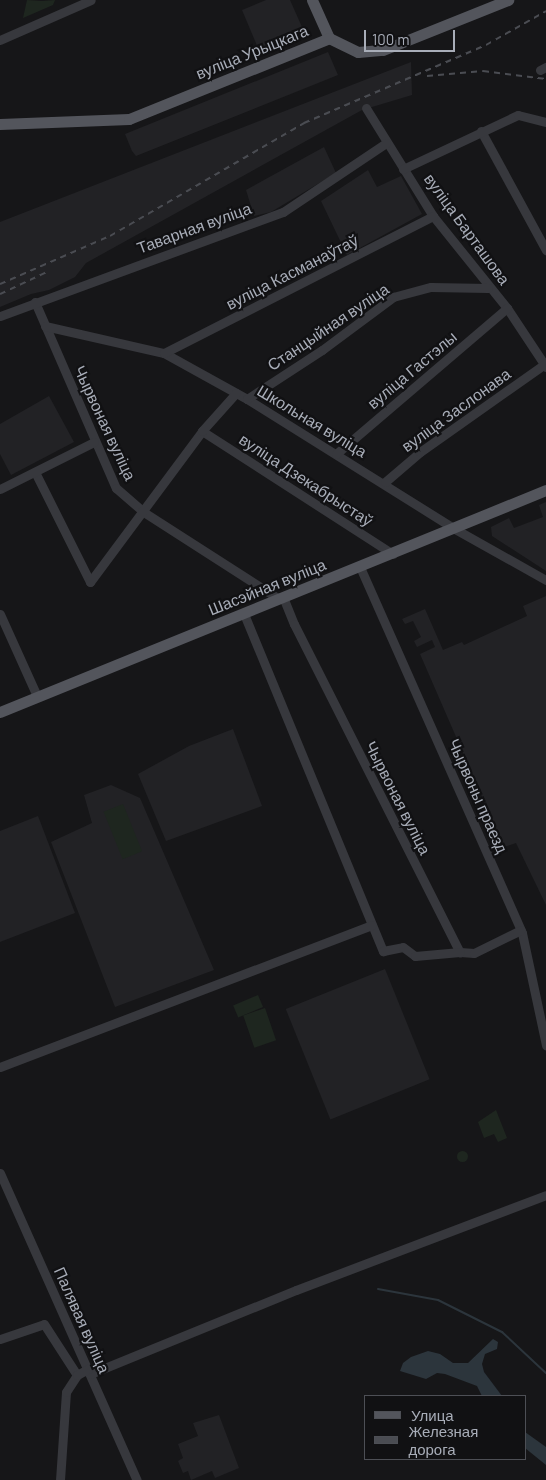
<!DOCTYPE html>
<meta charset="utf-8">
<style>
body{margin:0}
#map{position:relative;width:546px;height:1480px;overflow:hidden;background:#161618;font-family:Barlow,sans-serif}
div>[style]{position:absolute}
.built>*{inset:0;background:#222225;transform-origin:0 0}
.green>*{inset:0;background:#1e261f;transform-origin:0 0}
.round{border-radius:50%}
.water>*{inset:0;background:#2c353c}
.stream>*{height:2px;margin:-1px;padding:0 1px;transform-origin:1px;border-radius:1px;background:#2c353c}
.minor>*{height:9px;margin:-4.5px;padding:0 4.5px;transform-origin:4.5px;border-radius:4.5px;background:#37383d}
.major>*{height:11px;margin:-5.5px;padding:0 5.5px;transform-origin:5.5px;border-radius:5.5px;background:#53555c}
.rail>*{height:2px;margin-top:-1px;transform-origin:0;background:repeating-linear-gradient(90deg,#4a4c52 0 6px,transparent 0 11px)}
span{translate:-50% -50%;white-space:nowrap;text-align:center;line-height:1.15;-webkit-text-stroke:4.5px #111113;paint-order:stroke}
.street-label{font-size:16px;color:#a8adb8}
.legend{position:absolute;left:364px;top:1395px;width:162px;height:65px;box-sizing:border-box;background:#111113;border:1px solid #4d4f55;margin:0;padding:6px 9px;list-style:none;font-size:15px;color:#a8adb8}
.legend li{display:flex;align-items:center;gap:10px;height:25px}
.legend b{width:25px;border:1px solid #4d4f55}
.scale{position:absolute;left:364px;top:30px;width:91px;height:22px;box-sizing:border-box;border:2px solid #a8adb8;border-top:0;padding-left:6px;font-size:15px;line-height:18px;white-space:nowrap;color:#a8adb8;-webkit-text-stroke:4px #111113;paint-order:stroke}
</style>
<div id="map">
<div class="built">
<i style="clip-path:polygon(266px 0,290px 0,306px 36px,261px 55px,242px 10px)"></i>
<i style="clip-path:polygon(328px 52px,338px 75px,136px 156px,132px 151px,125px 134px)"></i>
<i style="clip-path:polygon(411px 62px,412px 95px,362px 110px,86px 263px,75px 277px,49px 290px,31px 294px,0 307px,0 222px)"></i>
<i style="clip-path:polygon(324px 147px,336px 173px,271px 212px,254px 216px,246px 190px)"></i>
<i style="clip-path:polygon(368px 170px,377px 187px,401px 176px,422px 214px,347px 255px,321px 201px)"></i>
<i style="clip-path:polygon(49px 396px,74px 442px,11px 475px,0 454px,0 424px)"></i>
<i style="clip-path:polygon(546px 502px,546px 571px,492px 536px,491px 527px,509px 518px,514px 528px,543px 517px,539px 505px)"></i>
<i style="clip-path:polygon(546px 596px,546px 905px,516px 843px,504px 847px,420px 654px,435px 647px,432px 640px,417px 647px,414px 641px,421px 637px,413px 621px,405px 624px,402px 619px,425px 609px,443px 650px,462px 642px,464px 645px,527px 616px,523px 606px)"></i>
<i style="clip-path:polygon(233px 729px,262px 806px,166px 841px,138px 774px,189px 746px)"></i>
<i style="clip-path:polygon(111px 785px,140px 798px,214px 970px,115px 1007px,51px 842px,92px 823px,84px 795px)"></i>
<i style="clip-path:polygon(38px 816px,75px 913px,0 942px,0 831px)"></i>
<i style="left:385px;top:969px;width:119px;height:107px;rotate:68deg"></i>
<i style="clip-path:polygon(219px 1415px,239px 1468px,215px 1478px,212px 1471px,191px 1480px,188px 1471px,183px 1473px,178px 1461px,183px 1458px,178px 1444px,198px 1436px,193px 1423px)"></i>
</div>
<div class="green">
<i style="clip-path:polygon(27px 0,42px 1px,55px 0,53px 5px,23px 18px)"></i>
<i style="left:123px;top:804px;width:51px;height:21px;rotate:68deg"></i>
<i style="left:258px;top:995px;width:13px;height:27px;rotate:67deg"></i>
<i style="left:265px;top:1008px;width:34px;height:23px;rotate:71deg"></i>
<i style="clip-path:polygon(496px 1110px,507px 1138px,498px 1142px,494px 1134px,484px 1138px,478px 1122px)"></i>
<i class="round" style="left:456.5px;top:1150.5px;width:11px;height:11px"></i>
</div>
<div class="water">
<i style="clip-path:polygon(493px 1339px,498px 1342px,497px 1349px,485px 1354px,482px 1364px,484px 1372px,502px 1396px,482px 1396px,477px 1386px,445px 1374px,437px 1373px,426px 1379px,400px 1371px,403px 1363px,411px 1357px,428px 1351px,440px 1354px,453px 1363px,468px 1363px)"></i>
<i style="clip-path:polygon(525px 1432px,546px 1447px,546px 1465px,525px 1448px)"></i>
</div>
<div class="stream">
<i style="left:378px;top:1289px;width:61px;rotate:10.4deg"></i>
<i style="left:438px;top:1300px;width:72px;rotate:26.6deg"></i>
<i style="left:502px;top:1332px;width:60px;rotate:43deg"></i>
</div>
<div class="minor">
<i style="left:0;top:40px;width:99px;rotate:-23.7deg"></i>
<i style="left:540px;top:70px;width:7px;rotate:-27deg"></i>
<i style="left:366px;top:108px;width:127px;rotate:58.2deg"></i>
<i style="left:433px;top:216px;width:118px;rotate:51.2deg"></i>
<i style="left:507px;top:308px;width:71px;rotate:56.5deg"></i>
<i style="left:481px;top:131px;width:136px;rotate:61.4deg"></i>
<i style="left:403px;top:169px;width:127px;rotate:-25.2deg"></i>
<i style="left:518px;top:115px;width:29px;rotate:14deg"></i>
<i style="left:35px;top:302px;width:203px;rotate:66.5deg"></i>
<i style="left:116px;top:488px;width:35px;rotate:41deg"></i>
<i style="left:142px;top:511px;width:163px;rotate:32.7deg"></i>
<i style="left:0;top:316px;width:302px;rotate:-20.2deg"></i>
<i style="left:283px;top:212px;width:124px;rotate:-33.8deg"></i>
<i style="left:45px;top:326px;width:122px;rotate:12.8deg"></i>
<i style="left:164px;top:353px;width:95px;rotate:29deg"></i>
<i style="left:247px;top:399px;width:245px;rotate:32deg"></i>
<i style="left:455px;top:529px;width:104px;rotate:29.3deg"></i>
<i style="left:164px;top:353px;width:302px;rotate:-27deg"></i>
<i style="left:247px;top:399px;width:90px;rotate:-33.2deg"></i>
<i style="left:322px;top:350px;width:89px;rotate:-36.7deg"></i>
<i style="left:393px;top:297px;width:39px;rotate:-15deg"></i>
<i style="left:431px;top:287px;width:57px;rotate:1deg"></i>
<i style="left:202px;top:431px;width:227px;rotate:32.8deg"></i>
<i style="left:336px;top:454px;width:225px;rotate:-40.5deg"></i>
<i style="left:35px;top:472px;width:123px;rotate:63.4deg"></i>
<i style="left:90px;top:582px;width:188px;rotate:-53.4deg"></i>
<i style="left:202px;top:431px;width:51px;rotate:-48.2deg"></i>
<i style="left:385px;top:482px;width:46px;rotate:-40.6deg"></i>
<i style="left:420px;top:452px;width:154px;rotate:-35.2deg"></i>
<i style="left:0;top:489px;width:105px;rotate:-26.6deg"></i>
<i style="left:360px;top:567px;width:400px;rotate:66.1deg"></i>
<i style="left:522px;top:933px;width:115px;rotate:77.9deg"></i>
<i style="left:283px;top:597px;width:29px;rotate:68deg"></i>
<i style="left:294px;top:624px;width:368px;rotate:63.2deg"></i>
<i style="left:460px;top:952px;width:14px;rotate:4deg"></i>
<i style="left:474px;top:953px;width:52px;rotate:-26.1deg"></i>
<i style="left:0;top:614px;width:90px;rotate:65.7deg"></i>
<i style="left:244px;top:614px;width:365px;rotate:67.6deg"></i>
<i style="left:383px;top:951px;width:20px;rotate:-11deg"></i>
<i style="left:403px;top:947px;width:15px;rotate:37deg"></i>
<i style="left:415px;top:956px;width:45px;rotate:-5.1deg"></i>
<i style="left:0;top:1067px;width:398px;rotate:-20.9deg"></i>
<i style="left:0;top:1173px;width:336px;rotate:66deg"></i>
<i style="left:0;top:1339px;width:46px;rotate:-18.8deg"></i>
<i style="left:44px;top:1324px;width:61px;rotate:57.1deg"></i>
<i style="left:90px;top:1374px;width:222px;rotate:-22.2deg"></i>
<i style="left:296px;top:1290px;width:267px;rotate:-20.8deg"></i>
<i style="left:60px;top:1480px;width:88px;rotate:-86.1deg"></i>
<i style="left:66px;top:1392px;width:20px;rotate:-57deg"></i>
<i style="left:77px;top:1375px;width:13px;rotate:-29deg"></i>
</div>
<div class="major">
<i style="left:312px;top:0;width:42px;rotate:65.9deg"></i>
<i style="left:329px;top:38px;width:32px;rotate:26deg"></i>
<i style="left:358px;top:52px;width:25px;rotate:-5deg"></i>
<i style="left:383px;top:50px;width:135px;rotate:-21.8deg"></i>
<i style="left:0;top:124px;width:129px;rotate:-2.2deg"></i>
<i style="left:129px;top:119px;width:216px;rotate:-22deg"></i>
<i style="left:0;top:712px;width:589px;rotate:-22.13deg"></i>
</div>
<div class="rail">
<i style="left:427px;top:76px;width:56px;rotate:-5.1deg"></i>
<i style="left:483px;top:71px;width:64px;rotate:7.2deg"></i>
<i style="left:0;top:284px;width:120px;rotate:-23.6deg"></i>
<i style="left:110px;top:236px;width:225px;rotate:-30.2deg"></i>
<i style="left:304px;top:123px;width:198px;rotate:-23.2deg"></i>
<i style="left:486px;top:45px;width:69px;rotate:-29.5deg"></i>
<i style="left:0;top:294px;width:52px;rotate:-25.1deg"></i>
</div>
<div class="street-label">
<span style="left:252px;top:52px;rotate:-22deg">вуліца Урыцкага</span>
<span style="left:194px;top:228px;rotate:-20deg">Таварная вуліца</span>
<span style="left:467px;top:229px;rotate:54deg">вуліца Барташова</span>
<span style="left:292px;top:272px;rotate:-27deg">вуліца Касманаўтаў</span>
<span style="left:328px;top:327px;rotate:-34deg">Станцыйная вуліца</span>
<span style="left:412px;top:370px;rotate:-40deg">вуліца Гастэлы</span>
<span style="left:456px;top:410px;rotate:-36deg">вуліца Заслонава</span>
<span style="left:312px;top:421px;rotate:31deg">Школьная вуліца</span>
<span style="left:105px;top:423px;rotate:65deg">Чырвоная вуліца</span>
<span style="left:306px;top:480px;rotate:33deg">вуліца Дзекабрыстаў</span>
<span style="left:267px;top:587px;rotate:-22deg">Шасэйная вуліца</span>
<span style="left:478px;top:796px;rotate:66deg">Чырвоны праезд</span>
<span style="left:398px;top:798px;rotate:63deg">Чырвоная вуліца</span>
<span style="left:82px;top:1320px;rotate:66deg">Палявая вуліца</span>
</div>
<ul class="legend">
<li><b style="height:6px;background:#53555c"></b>Улица</li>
<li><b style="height:6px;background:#4a4c52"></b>Железная дорога</li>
</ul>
<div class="scale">100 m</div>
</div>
